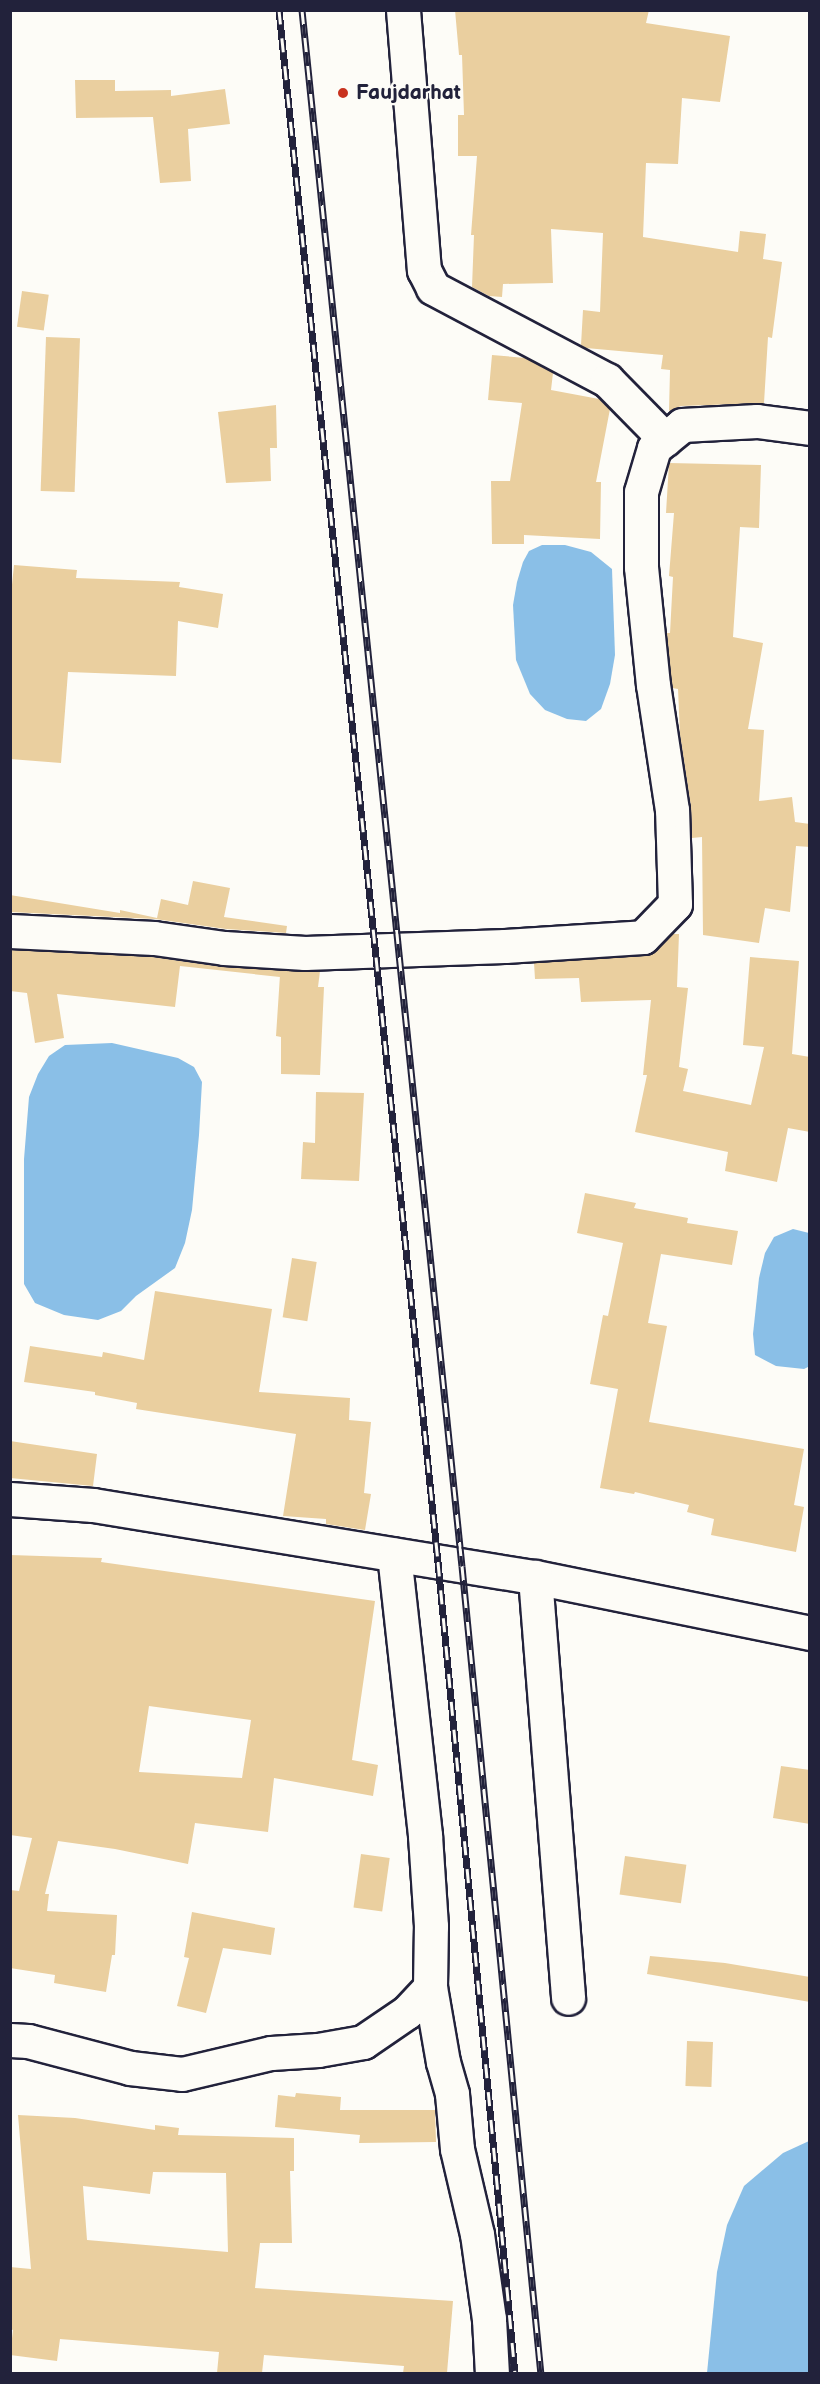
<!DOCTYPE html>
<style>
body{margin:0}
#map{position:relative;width:820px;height:2384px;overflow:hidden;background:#fdfcf7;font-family:"Balsamiq Sans",sans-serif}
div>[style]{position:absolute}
.water>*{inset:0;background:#8abfe7}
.building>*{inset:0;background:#eacf9f;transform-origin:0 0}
.roads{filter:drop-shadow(2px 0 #22223b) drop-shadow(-2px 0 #22223b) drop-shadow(0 2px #22223b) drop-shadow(0 -2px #22223b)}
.minor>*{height:33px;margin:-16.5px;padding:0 16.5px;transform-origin:16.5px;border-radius:16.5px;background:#fdfcf7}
.rail>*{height:7px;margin-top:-3.5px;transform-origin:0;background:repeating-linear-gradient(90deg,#fdfcf7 0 14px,#22223b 0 28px);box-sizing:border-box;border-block:2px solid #22223b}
.dots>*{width:16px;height:16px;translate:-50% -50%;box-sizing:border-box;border:3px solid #fdfcf7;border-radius:50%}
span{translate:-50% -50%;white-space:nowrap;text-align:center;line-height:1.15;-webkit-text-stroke:4.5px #fdfcf7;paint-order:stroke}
.poi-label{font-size:21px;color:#22223b;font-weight:700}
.left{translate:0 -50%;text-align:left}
.frame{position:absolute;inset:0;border:12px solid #22223b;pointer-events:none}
</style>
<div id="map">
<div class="water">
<i style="clip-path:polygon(542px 545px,565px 545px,591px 552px,612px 569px,615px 655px,610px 684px,601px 709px,586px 721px,567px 719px,545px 710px,530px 694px,516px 660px,513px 605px,517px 582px,523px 562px,529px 551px)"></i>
<i style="clip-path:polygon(112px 1043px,178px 1058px,194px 1067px,202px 1082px,199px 1135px,192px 1210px,185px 1243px,175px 1268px,136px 1296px,121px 1311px,98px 1320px,64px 1315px,35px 1303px,24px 1284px,24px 1159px,29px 1097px,38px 1074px,49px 1056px,65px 1045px)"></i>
<i style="clip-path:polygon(793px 1229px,809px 1233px,810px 1366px,804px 1369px,776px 1366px,755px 1355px,753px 1334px,759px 1278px,765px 1253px,774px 1237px)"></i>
<i style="clip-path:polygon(809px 2141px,809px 2373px,707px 2373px,717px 2272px,727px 2225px,744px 2186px,783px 2153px)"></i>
</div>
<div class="building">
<i style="clip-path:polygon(455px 10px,649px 10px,646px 23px,730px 36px,720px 102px,682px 98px,678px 164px,646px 163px,643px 237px,738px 252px,740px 231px,766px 234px,763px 259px,782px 262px,772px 338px,768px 337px,764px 403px,681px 406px,669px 411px,670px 370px,661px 369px,663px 355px,586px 348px,581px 345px,583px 310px,600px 312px,603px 233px,551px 229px,553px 283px,503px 284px,502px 297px,489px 296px,472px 287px,474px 235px,471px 235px,477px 156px,458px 156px,458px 115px,464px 115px,462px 55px,459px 55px)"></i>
<i style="clip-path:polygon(75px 80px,115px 80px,115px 91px,171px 90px,171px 96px,225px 89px,230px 124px,188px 129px,191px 181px,160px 183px,153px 117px,76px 118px)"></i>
<i style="left:22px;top:291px;width:27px;height:36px;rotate:8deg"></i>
<i style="left:46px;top:337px;width:34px;height:154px;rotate:2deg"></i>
<i style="clip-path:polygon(492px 355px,526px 358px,553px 373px,551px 390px,599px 399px,610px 409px,596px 482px,601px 482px,600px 539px,524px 535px,524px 544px,492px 544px,491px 481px,510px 481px,522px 403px,488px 400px)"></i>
<i style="clip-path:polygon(276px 405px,277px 448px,270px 448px,271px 481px,226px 483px,218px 412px)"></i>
<i style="clip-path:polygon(669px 463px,761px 465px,759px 528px,740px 527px,733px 637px,763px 643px,748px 729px,764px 730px,759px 801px,792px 797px,795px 822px,810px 824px,810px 847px,796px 846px,790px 912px,765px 908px,759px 943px,703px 935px,702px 837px,692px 838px,691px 807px,680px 735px,678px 689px,672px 688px,667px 633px,670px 633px,673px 577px,669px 576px,674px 513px,666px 513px)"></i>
<i style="clip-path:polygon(14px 565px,77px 570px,76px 578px,180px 582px,179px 587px,223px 594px,218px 628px,178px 621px,176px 676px,68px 672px,61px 763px,10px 759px,10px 604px)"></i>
<i style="clip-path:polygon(193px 881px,230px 888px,224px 917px,287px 926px,286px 933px,226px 929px,155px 919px,10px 912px,10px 895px,120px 913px,120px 910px,157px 918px,161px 899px,188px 905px)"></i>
<i style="clip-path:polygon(672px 934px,679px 934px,677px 987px,688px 988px,679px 1067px,688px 1069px,683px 1091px,751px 1105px,764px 1047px,743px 1045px,750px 957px,799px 961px,792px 1054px,810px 1057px,810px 1132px,788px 1128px,777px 1182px,725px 1171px,728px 1152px,635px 1132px,647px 1075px,643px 1075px,651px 1000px,581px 1002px,579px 978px,535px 979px,534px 963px,644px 956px,656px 950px)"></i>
<i style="clip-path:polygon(10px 950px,152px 957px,223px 967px,320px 971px,318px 987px,324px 987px,320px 1075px,281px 1074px,281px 1037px,276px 1036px,280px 975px,280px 977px,180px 966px,175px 1007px,57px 994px,64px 1038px,35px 1043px,27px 993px,10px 991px)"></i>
<i style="clip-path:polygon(316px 1092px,364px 1093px,359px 1181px,301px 1179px,303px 1142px,315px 1143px)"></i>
<i style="clip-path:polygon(585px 1193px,636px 1203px,634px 1208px,688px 1218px,687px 1223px,738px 1231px,732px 1265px,661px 1254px,648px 1323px,667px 1326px,649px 1422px,804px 1449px,794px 1505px,804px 1507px,796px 1552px,711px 1535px,714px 1519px,687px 1512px,689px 1505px,635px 1492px,634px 1494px,600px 1488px,618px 1389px,590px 1384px,603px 1315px,608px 1316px,623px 1243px,577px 1233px)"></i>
<i style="left:292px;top:1258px;width:25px;height:60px;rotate:9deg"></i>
<i style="clip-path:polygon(155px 1291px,272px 1309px,259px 1392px,350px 1398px,349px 1420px,371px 1422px,364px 1493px,371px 1494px,365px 1530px,326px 1524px,326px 1519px,283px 1516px,296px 1434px,136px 1409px,137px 1403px,95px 1395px,95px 1392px,24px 1382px,30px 1346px,102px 1357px,103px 1352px,144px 1360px)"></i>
<i style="clip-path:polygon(10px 1441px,97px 1454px,93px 1486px,10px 1478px)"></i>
<i style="clip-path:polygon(evenodd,10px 1555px,102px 1558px,101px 1562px,375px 1601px,352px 1760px,378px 1765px,373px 1796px,274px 1778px,268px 1832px,195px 1823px,188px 1864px,115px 1849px,58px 1841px,45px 1894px,49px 1894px,47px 1911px,117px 1915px,115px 1955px,112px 1955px,106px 1992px,54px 1983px,55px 1975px,10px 1968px,10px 1890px,19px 1891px,32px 1838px,10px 1835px,10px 1555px,149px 1706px,251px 1720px,242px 1778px,139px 1772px,149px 1706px)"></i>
<i style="clip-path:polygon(781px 1766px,810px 1770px,810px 1824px,773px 1818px)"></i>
<i style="left:361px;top:1854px;width:29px;height:54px;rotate:8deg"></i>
<i style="left:625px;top:1856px;width:62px;height:39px;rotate:8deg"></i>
<i style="clip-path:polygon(192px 1912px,275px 1928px,271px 1955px,223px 1948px,206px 2013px,177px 2006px,189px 1958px,184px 1957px)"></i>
<i style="clip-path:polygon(650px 1956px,725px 1963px,810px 1977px,810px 2002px,647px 1974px)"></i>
<i style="left:687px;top:2041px;width:26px;height:45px;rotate:2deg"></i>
<i style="clip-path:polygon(296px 2093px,341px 2097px,340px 2110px,435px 2110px,436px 2142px,359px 2143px,360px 2135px,275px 2127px,278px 2095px,295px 2097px)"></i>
<i style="clip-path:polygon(evenodd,18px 2115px,75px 2118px,155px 2130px,155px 2125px,179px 2128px,178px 2135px,294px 2138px,294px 2171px,290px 2171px,292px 2243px,260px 2243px,255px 2288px,453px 2301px,447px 2373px,403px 2373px,404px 2366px,264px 2355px,262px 2373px,217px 2373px,219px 2352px,60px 2339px,57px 2361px,10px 2355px,13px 2330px,10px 2329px,10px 2267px,31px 2269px,18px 2115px,153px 2172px,226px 2173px,228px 2252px,87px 2240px,83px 2186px,150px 2194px,153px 2172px)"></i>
</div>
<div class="roads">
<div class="minor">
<i style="left:403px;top:10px;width:261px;rotate:85.4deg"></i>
<i style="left:424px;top:270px;width:20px;rotate:63deg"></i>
<i style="left:433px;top:288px;width:197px;rotate:27.9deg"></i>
<i style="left:607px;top:380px;width:83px;rotate:45.5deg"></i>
<i style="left:10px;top:931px;width:144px;rotate:2.8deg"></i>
<i style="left:154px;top:938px;width:71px;rotate:8.1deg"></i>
<i style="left:224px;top:948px;width:81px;rotate:3.5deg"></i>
<i style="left:305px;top:953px;width:200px;rotate:-2deg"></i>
<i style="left:505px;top:946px;width:138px;rotate:-3.7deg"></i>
<i style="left:643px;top:937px;width:46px;rotate:-45.9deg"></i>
<i style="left:675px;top:904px;width:94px;rotate:-91.8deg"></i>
<i style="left:672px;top:810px;width:126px;rotate:-98.6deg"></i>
<i style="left:653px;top:685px;width:119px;rotate:-95.8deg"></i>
<i style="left:641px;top:567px;width:75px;rotate:-90deg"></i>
<i style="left:641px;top:492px;width:46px;rotate:-73.5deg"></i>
<i style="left:654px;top:448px;width:36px;rotate:-39deg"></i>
<i style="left:682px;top:425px;width:75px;rotate:-3.1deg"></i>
<i style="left:757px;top:421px;width:53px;rotate:7.5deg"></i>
<i style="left:10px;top:1499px;width:83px;rotate:4.1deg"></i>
<i style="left:93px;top:1505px;width:448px;rotate:9.3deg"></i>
<i style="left:535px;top:1577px;width:281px;rotate:11.5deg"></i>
<i style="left:535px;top:1577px;width:422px;rotate:85.5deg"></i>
<i style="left:430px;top:1987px;width:76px;rotate:80.2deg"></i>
<i style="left:443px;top:2062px;width:33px;rotate:74deg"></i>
<i style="left:452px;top:2094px;width:55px;rotate:84.8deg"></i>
<i style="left:457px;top:2149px;width:87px;rotate:76.8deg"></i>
<i style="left:477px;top:2234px;width:86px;rotate:82deg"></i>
<i style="left:489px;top:2319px;width:55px;rotate:86.9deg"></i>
<i style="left:10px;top:2040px;width:18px;rotate:3deg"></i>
<i style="left:28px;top:2041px;width:106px;rotate:14.8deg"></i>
<i style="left:130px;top:2068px;width:52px;rotate:6.6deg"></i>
<i style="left:182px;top:2074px;width:91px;rotate:-13.3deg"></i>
<i style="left:271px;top:2053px;width:47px;rotate:-3.7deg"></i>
<i style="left:318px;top:2050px;width:46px;rotate:-10.1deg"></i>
<i style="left:363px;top:2042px;width:53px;rotate:-34.3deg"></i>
<i style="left:407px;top:2012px;width:34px;rotate:-47deg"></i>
<i style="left:430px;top:1987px;width:61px;rotate:-89.1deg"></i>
<i style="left:431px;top:1926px;width:91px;rotate:-93.8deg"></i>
<i style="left:425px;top:1835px;width:282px;rotate:-96.3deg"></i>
</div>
</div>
<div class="rail">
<i style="left:279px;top:10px;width:1560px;rotate:84.15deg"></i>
<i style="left:438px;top:1562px;width:816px;rotate:84.58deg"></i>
<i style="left:302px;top:10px;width:1564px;rotate:84.13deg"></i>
<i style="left:462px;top:1566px;width:812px;rotate:84.42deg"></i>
</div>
<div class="dots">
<i style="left:343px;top:93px;background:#c8321e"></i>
</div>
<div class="poi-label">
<span class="left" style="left:356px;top:93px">Faujdarhat</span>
</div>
<div class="frame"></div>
</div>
